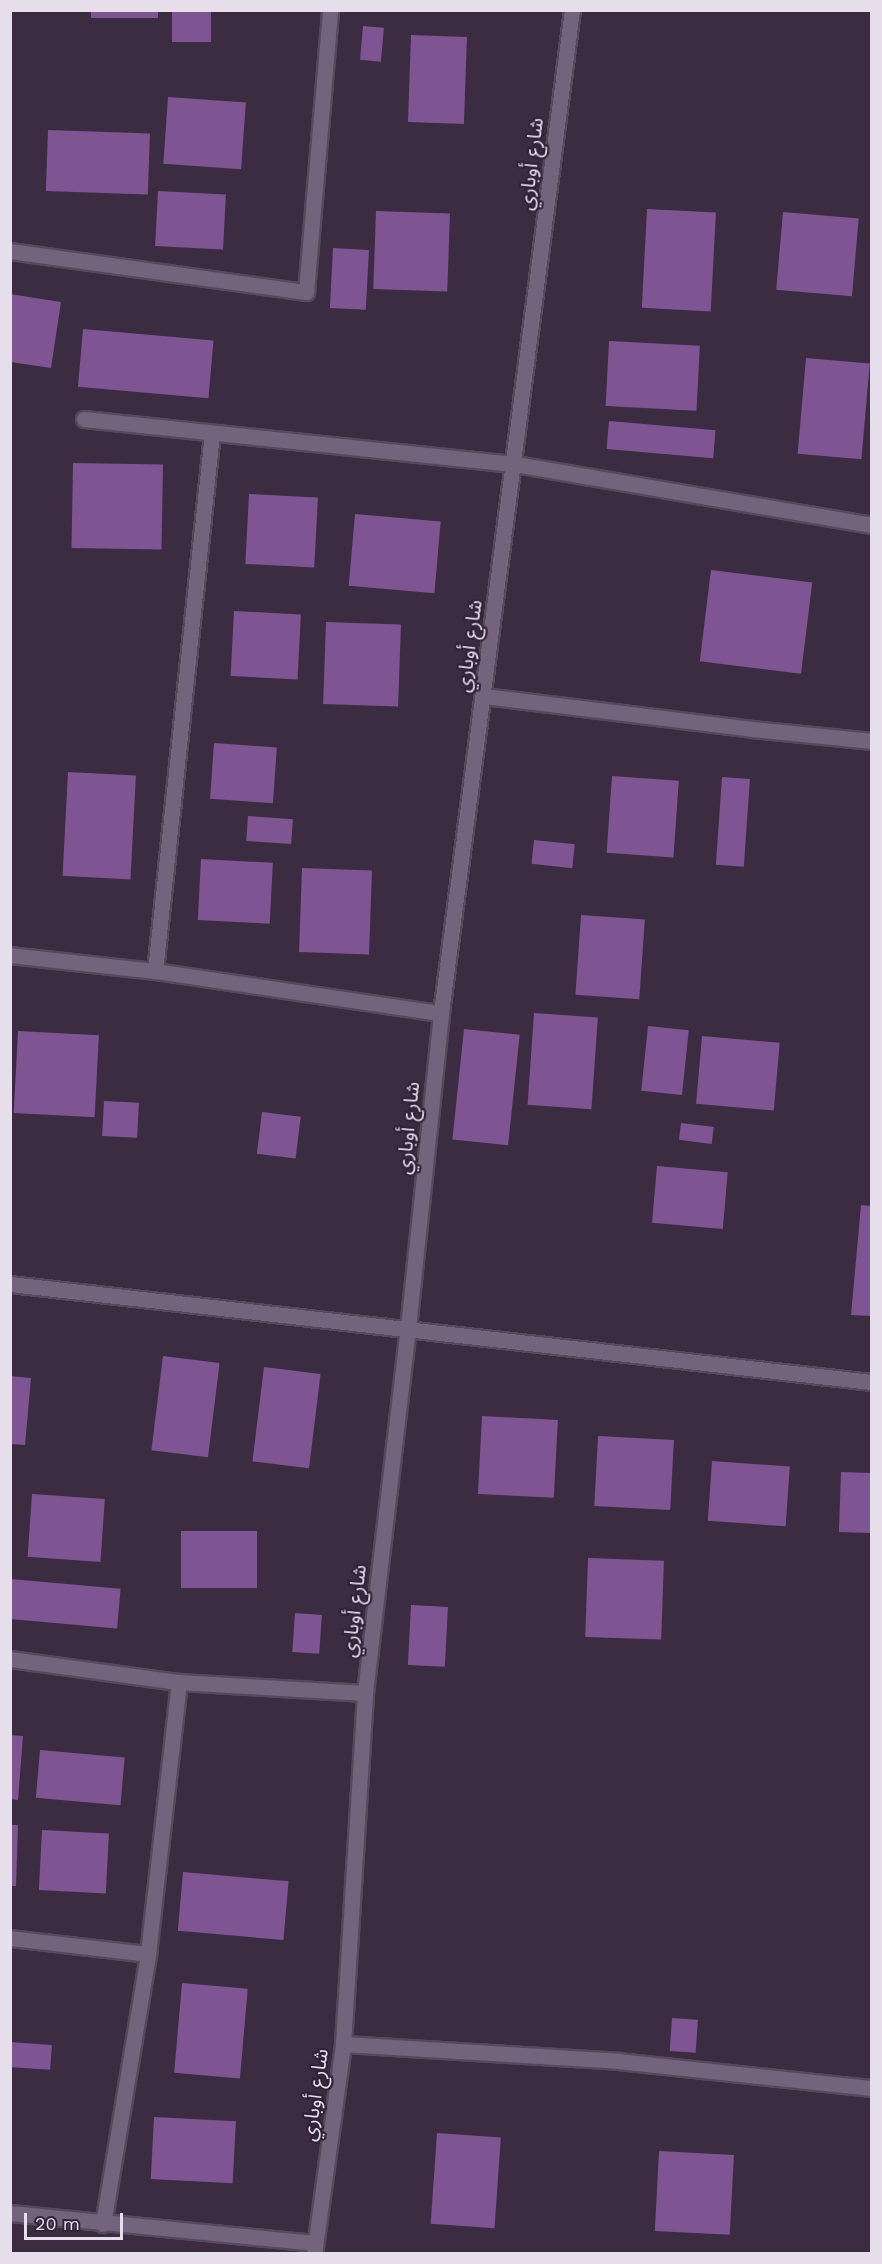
<!DOCTYPE html>
<meta charset="utf-8">
<style>
body{margin:0}
#map{position:relative;width:882px;height:2264px;overflow:hidden;background:#3b2c42;font-family:"Work Sans","Noto Sans Arabic",sans-serif}
div>[style]{position:absolute}
.building>*{inset:0;background:#7f5492;transform-origin:0 0}
.roads{filter:drop-shadow(2px 0 #55495b) drop-shadow(-2px 0 #55495b) drop-shadow(0 2px #55495b) drop-shadow(0 -2px #55495b)}
.minor>*{height:15px;margin:-7.5px;padding:0 7.5px;transform-origin:7.5px;border-radius:7.5px;background:#74637c}
span{translate:-50% -50%;white-space:nowrap;text-align:center;line-height:1.15;-webkit-text-stroke:4.5px #312237;paint-order:stroke}
.street-label{font-size:20px;color:#e7deec}
.frame{position:absolute;inset:0;border:12px solid #e7deec;pointer-events:none}
.scale{position:absolute;left:24px;top:2213px;width:99px;height:27px;box-sizing:border-box;border:3px solid #e7deec;border-top:0;padding-left:8px;font-size:18px;line-height:21px;white-space:nowrap;color:#e7deec;-webkit-text-stroke:4px #312237;paint-order:stroke}
</style>
<div id="map">
<div class="building">
<i style="left:91px;top:10px;width:67px;height:8px"></i>
<i style="left:172px;top:10px;width:39px;height:32px"></i>
<i style="left:363px;top:26px;width:21px;height:34px;rotate:5deg"></i>
<i style="left:411px;top:35px;width:56px;height:87px;rotate:2deg"></i>
<i style="left:168px;top:97px;width:78px;height:67px;rotate:4deg"></i>
<i style="left:48px;top:130px;width:102px;height:61px;rotate:2deg"></i>
<i style="left:158px;top:191px;width:68px;height:55px;rotate:3deg"></i>
<i style="left:647px;top:209px;width:69px;height:99px;rotate:3deg"></i>
<i style="left:376px;top:211px;width:74px;height:78px;rotate:2deg"></i>
<i style="left:783px;top:212px;width:76px;height:78px;rotate:5deg"></i>
<i style="left:333px;top:248px;width:36px;height:60px;rotate:3deg"></i>
<i style="clip-path:polygon(10px 294px,61px 302px,51px 368px,10px 362px)"></i>
<i style="left:83px;top:329px;width:131px;height:58px;rotate:5deg"></i>
<i style="left:609px;top:341px;width:91px;height:65px;rotate:3deg"></i>
<i style="left:806px;top:358px;width:64px;height:96px;rotate:5deg"></i>
<i style="left:609px;top:421px;width:107px;height:28px;rotate:5deg"></i>
<i style="left:73px;top:463px;width:90px;height:85px;rotate:1deg"></i>
<i style="left:249px;top:494px;width:69px;height:70px;rotate:3deg"></i>
<i style="left:355px;top:514px;width:86px;height:72px;rotate:5deg"></i>
<i style="left:711px;top:570px;width:102px;height:92px;rotate:7deg"></i>
<i style="left:234px;top:611px;width:67px;height:65px;rotate:3deg"></i>
<i style="left:326px;top:622px;width:75px;height:82px;rotate:2deg"></i>
<i style="left:214px;top:743px;width:63px;height:56px;rotate:4deg"></i>
<i style="left:68px;top:772px;width:68px;height:104px;rotate:3deg"></i>
<i style="left:612px;top:776px;width:67px;height:77px;rotate:4deg"></i>
<i style="left:722px;top:777px;width:28px;height:88px;rotate:4deg"></i>
<i style="left:248px;top:816px;width:45px;height:25px;rotate:4deg"></i>
<i style="left:534px;top:840px;width:41px;height:24px;rotate:6deg"></i>
<i style="left:201px;top:859px;width:72px;height:61px;rotate:3deg"></i>
<i style="left:302px;top:868px;width:70px;height:84px;rotate:2deg"></i>
<i style="left:581px;top:915px;width:64px;height:80px;rotate:4deg"></i>
<i style="left:534px;top:1013px;width:64px;height:92px;rotate:4deg"></i>
<i style="left:648px;top:1026px;width:41px;height:65px;rotate:6deg"></i>
<i style="left:464px;top:1029px;width:56px;height:111px;rotate:6deg"></i>
<i style="left:18px;top:1031px;width:81px;height:82px;rotate:3deg"></i>
<i style="left:702px;top:1036px;width:78px;height:68px;rotate:5deg"></i>
<i style="left:104px;top:1101px;width:35px;height:35px;rotate:3deg"></i>
<i style="left:262px;top:1112px;width:39px;height:42px;rotate:7deg"></i>
<i style="left:681px;top:1123px;width:33px;height:17px;rotate:7deg"></i>
<i style="left:657px;top:1166px;width:71px;height:57px;rotate:5deg"></i>
<i style="clip-path:polygon(861px 1205px,872px 1206px,872px 1316px,851px 1315px)"></i>
<i style="left:163px;top:1356px;width:57px;height:95px;rotate:7deg"></i>
<i style="left:264px;top:1367px;width:57px;height:95px;rotate:7deg"></i>
<i style="clip-path:polygon(10px 1376px,31px 1378px,25px 1445px,10px 1444px)"></i>
<i style="left:482px;top:1416px;width:76px;height:78px;rotate:3deg"></i>
<i style="left:598px;top:1436px;width:76px;height:70px;rotate:3deg"></i>
<i style="left:712px;top:1461px;width:78px;height:60px;rotate:4deg"></i>
<i style="left:841px;top:1472px;width:31px;height:60px;rotate:2deg"></i>
<i style="left:32px;top:1494px;width:73px;height:63px;rotate:4deg"></i>
<i style="left:181px;top:1531px;width:76px;height:57px"></i>
<i style="left:588px;top:1558px;width:76px;height:79px;rotate:2deg"></i>
<i style="left:10px;top:1579px;width:111px;height:40px;rotate:5deg"></i>
<i style="left:411px;top:1605px;width:37px;height:60px;rotate:3deg"></i>
<i style="left:295px;top:1613px;width:27px;height:39px;rotate:4deg"></i>
<i style="clip-path:polygon(10px 1735px,23px 1736px,18px 1800px,10px 1799px)"></i>
<i style="left:40px;top:1750px;width:85px;height:48px;rotate:5deg"></i>
<i style="clip-path:polygon(10px 1825px,18px 1825px,16px 1886px,10px 1886px)"></i>
<i style="left:42px;top:1830px;width:67px;height:60px;rotate:3deg"></i>
<i style="left:183px;top:1872px;width:106px;height:59px;rotate:5deg"></i>
<i style="left:182px;top:1983px;width:66px;height:90px;rotate:5deg"></i>
<i style="left:672px;top:2018px;width:26px;height:33px;rotate:4deg"></i>
<i style="left:10px;top:2042px;width:42px;height:25px;rotate:4deg"></i>
<i style="left:154px;top:2117px;width:82px;height:62px;rotate:3deg"></i>
<i style="left:437px;top:2133px;width:64px;height:91px;rotate:4deg"></i>
<i style="left:659px;top:2151px;width:75px;height:80px;rotate:3deg"></i>
</div>
<div class="roads">
<div class="minor">
<i style="left:10px;top:251px;width:299px;rotate:7.9deg"></i>
<i style="left:306px;top:292px;width:283px;rotate:-85.1deg"></i>
<i style="left:84px;top:419px;width:433px;rotate:6deg"></i>
<i style="left:515px;top:464px;width:362px;rotate:9.7deg"></i>
<i style="left:484px;top:696px;width:270px;rotate:7deg"></i>
<i style="left:752px;top:729px;width:121px;rotate:5.7deg"></i>
<i style="left:10px;top:955px;width:146px;rotate:6.3deg"></i>
<i style="left:155px;top:971px;width:289px;rotate:8.4deg"></i>
<i style="left:155px;top:971px;width:541px;rotate:-83.95deg"></i>
<i style="left:10px;top:1284px;width:868px;rotate:6.49deg"></i>
<i style="left:10px;top:1659px;width:171px;rotate:7.8deg"></i>
<i style="left:179px;top:1682px;width:186px;rotate:3.4deg"></i>
<i style="left:10px;top:1938px;width:139px;rotate:6.6deg"></i>
<i style="left:343px;top:2044px;width:276px;rotate:3.5deg"></i>
<i style="left:618px;top:2061px;width:255px;rotate:6.1deg"></i>
<i style="left:10px;top:2213px;width:306px;rotate:5.6deg"></i>
<i style="left:103px;top:2224px;width:274px;rotate:-80.5deg"></i>
<i style="left:148px;top:1954px;width:274px;rotate:-83.5deg"></i>
<i style="left:314px;top:2254px;width:212px;rotate:-82.1deg"></i>
<i style="left:343px;top:2044px;width:352px;rotate:-86.4deg"></i>
<i style="left:365px;top:1693px;width:368px;rotate:-83.3deg"></i>
<i style="left:408px;top:1328px;width:317px;rotate:-84deg"></i>
<i style="left:441px;top:1013px;width:1012px;rotate:-82.56deg"></i>
</div>
</div>
<div class="street-label">
<span style="left:531px;top:164px;rotate:-83deg">شارع أوباري</span>
<span style="left:469px;top:646px;rotate:-82deg">شارع أوباري</span>
<span style="left:408px;top:1128px;rotate:-84deg">شارع أوباري</span>
<span style="left:354px;top:1611px;rotate:-83deg">شارع أوباري</span>
<span style="left:315px;top:2095px;rotate:-82deg">شارع أوباري</span>
</div>
<div class="frame"></div>
<div class="scale">20 m</div>
</div>
